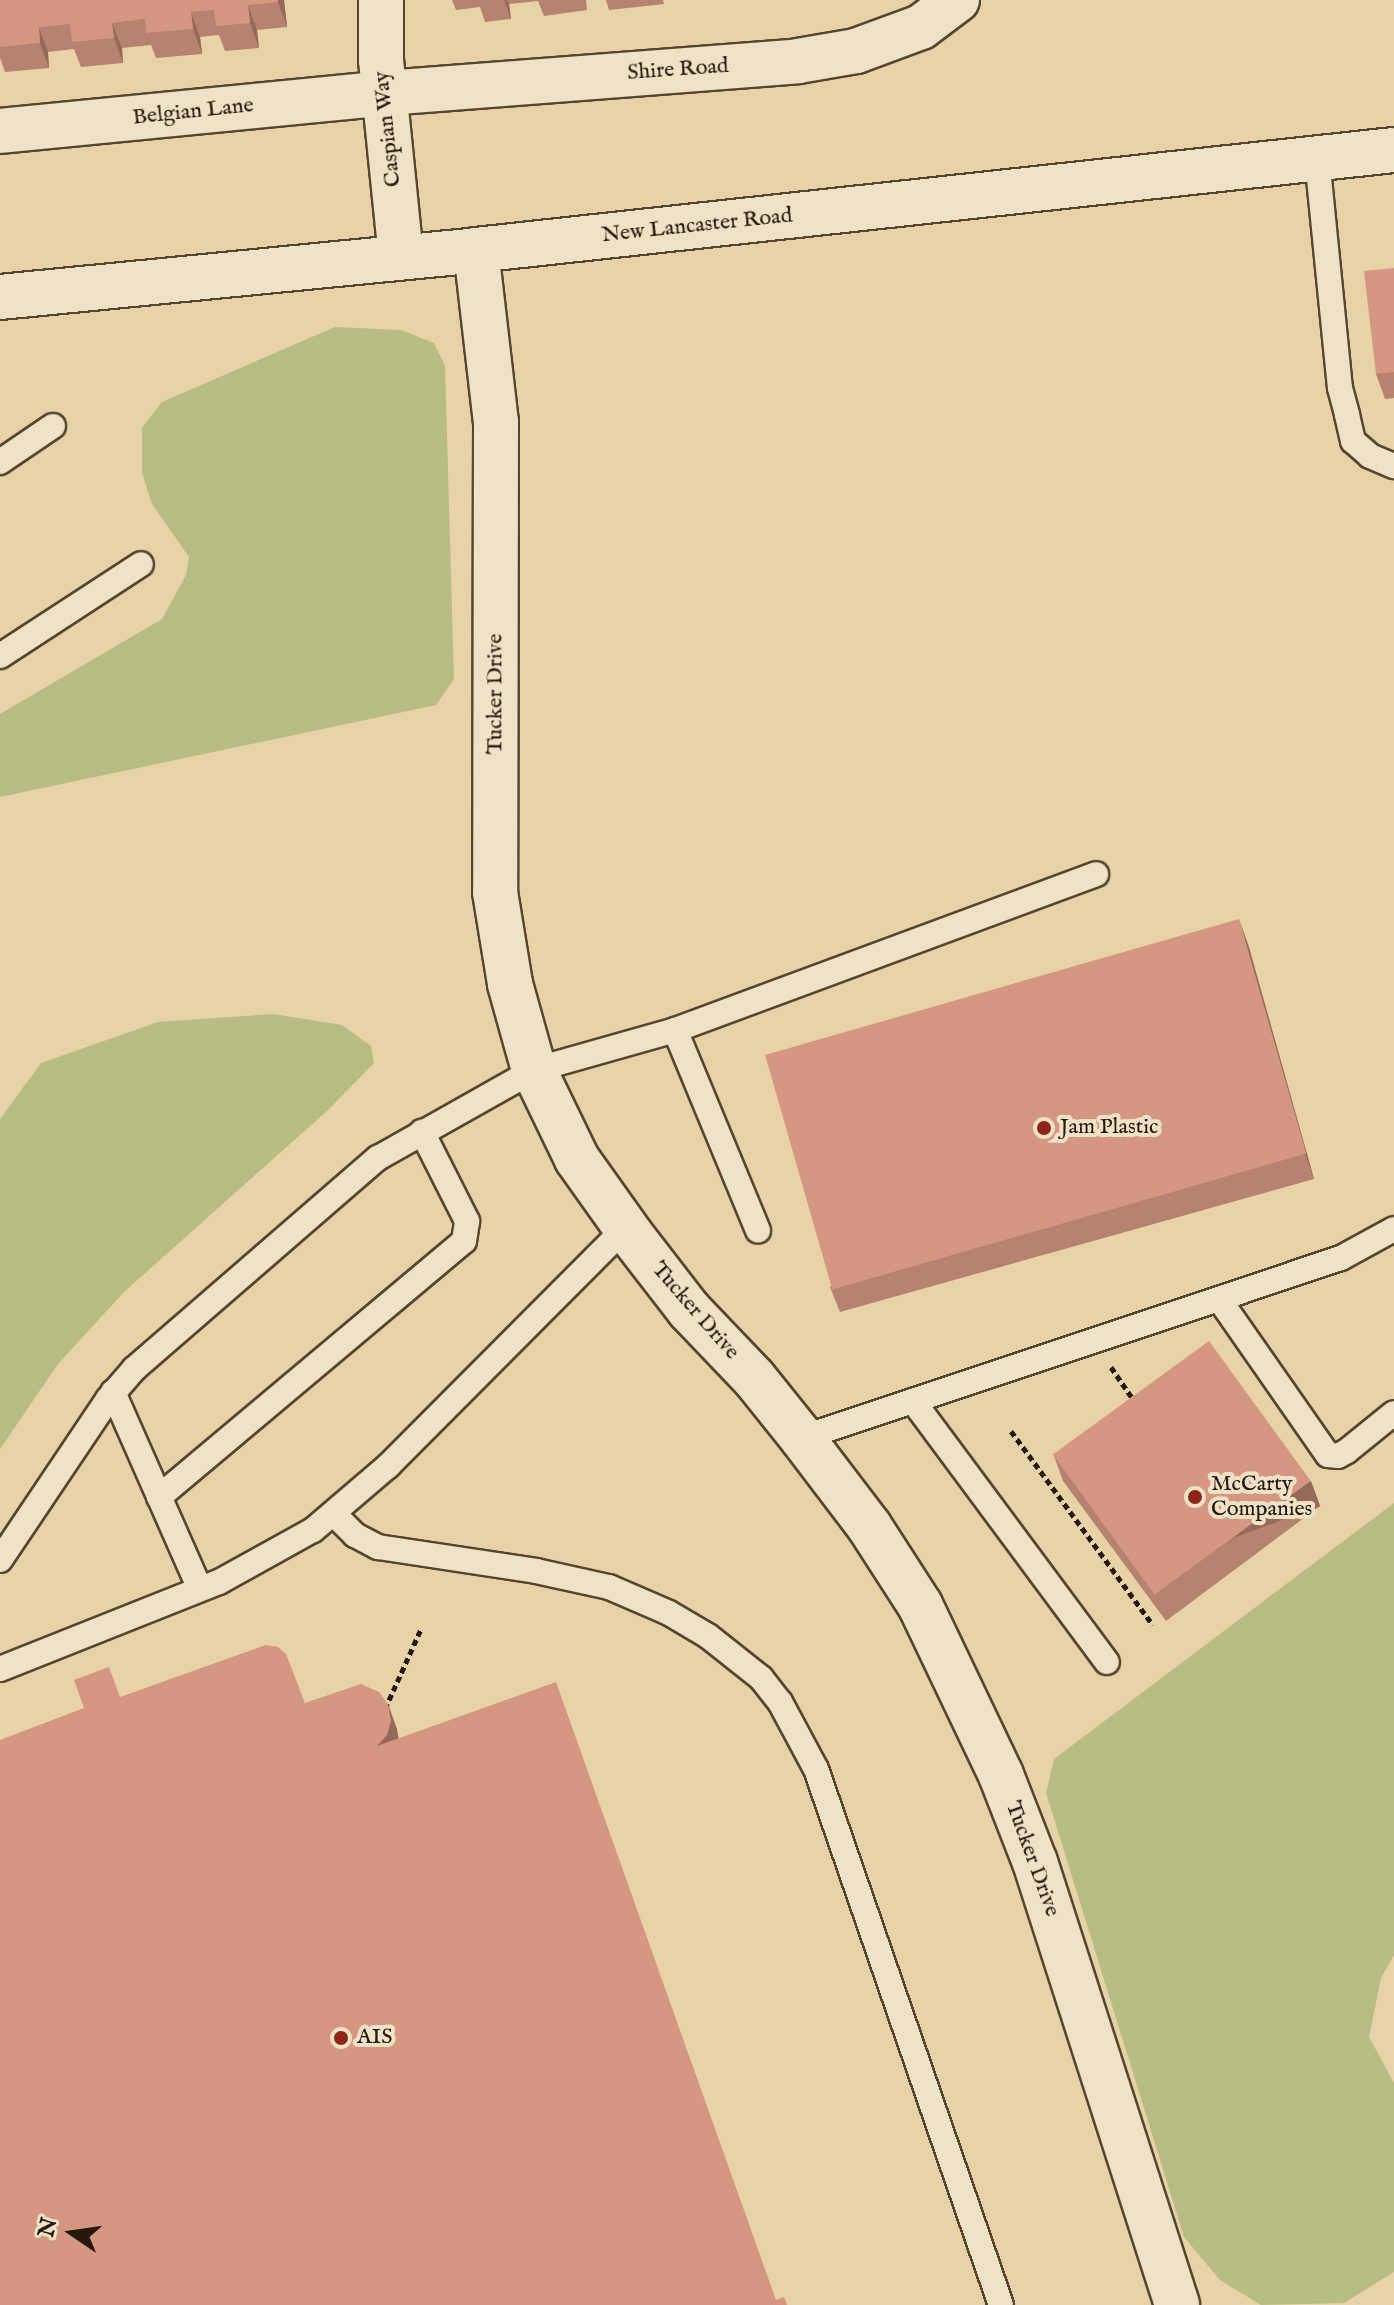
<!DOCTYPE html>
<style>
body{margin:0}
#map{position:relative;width:1394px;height:2305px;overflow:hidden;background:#e7d3a7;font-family:"IM FELL English",serif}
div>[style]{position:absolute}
.green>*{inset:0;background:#b8bc85}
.path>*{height:5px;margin-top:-2.5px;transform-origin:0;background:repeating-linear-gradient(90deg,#261709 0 6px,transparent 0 10px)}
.roads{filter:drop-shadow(2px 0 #564630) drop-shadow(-2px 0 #564630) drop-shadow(0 2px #564630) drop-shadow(0 -2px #564630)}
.service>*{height:24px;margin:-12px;padding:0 12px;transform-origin:12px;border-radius:12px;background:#efe2c6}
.minor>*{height:44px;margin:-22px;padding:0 22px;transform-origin:22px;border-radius:22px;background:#efe2c6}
.secondary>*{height:44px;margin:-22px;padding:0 22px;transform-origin:22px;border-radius:22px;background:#efe2c6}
.wall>*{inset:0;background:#b78270}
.shaded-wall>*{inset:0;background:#956a5b;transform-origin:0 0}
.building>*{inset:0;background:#d59782;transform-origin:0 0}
.dots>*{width:22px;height:22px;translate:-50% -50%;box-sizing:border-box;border:4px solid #efe2c6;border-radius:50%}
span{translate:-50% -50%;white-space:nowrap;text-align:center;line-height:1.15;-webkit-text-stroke:8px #efe2c6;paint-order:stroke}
.street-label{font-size:22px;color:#261709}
.poi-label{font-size:22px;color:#261709}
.left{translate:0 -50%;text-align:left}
.north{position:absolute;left:32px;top:2193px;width:80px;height:80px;-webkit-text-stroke:6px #efe2c6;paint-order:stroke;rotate:283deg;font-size:22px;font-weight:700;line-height:32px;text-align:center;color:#261709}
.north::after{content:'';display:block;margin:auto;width:28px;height:36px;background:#261709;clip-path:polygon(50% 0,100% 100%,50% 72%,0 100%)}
</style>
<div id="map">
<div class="green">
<i style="clip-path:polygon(335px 327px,401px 330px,434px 343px,445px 366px,454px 679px,436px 705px,0 797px,0 714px,162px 619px,186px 575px,189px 557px,152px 504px,142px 473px,142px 428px,162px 402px)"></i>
<i style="clip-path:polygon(273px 1014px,342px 1025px,371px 1046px,374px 1063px,328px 1110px,124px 1292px,58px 1364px,0 1449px,0 1119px,41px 1063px,158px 1022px)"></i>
<i style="clip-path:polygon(1394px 1503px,1394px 1955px,1381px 1978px,1369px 2037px,1394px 2083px,1394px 2272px,1344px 2303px,1261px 2305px,1220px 2280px,1184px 2237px,1046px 1793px,1054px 1759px)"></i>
</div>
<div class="path">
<i style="left:1111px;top:1367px;width:42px;rotate:55.6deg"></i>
<i style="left:1011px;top:1431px;width:240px;rotate:53.8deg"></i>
<i style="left:385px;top:1709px;width:88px;rotate:-65.8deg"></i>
</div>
<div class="roads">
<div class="service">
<i style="left:1317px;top:158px;width:231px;rotate:84.3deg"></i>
<i style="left:1340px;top:388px;width:28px;rotate:75deg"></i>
<i style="left:1347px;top:415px;width:27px;rotate:77deg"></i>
<i style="left:1353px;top:441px;width:23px;rotate:41deg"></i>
<i style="left:1370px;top:456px;width:26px;rotate:23deg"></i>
<i style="left:0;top:462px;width:64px;rotate:-34.2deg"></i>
<i style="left:0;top:656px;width:168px;rotate:-33.1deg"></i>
<i style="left:675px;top:1030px;width:217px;rotate:67.5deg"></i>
<i style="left:1219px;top:1299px;width:190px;rotate:55.1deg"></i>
<i style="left:1328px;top:1455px;width:10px;rotate:6deg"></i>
<i style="left:1338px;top:1456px;width:10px;rotate:-29deg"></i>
<i style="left:1347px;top:1451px;width:60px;rotate:-39deg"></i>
<i style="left:113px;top:1392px;width:215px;rotate:66.2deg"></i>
<i style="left:913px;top:1401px;width:325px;rotate:53.4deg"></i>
<i style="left:802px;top:1438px;width:568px;rotate:-18.47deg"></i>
<i style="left:1341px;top:1258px;width:60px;rotate:-28.7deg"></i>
<i style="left:159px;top:1497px;width:398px;rotate:-40deg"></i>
<i style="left:464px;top:1241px;width:20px;rotate:-81deg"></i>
<i style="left:467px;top:1221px;width:100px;rotate:-116.8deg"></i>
<i style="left:334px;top:1514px;width:30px;rotate:45deg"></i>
<i style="left:355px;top:1535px;width:26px;rotate:28deg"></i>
<i style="left:378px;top:1547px;width:160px;rotate:8.6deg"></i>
<i style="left:536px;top:1571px;width:75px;rotate:12.4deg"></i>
<i style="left:609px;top:1587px;width:65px;rotate:23.4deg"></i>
<i style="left:669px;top:1613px;width:45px;rotate:30.5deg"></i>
<i style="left:708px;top:1636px;width:68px;rotate:38.4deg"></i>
<i style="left:761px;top:1678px;width:31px;rotate:52deg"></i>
<i style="left:780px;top:1702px;width:76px;rotate:61.8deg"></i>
<i style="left:816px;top:1769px;width:567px;rotate:70.96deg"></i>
<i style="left:0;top:1560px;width:194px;rotate:-56.1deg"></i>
<i style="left:108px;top:1399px;width:40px;rotate:-49deg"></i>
<i style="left:134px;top:1369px;width:323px;rotate:-40.9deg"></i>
<i style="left:378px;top:1158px;width:179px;rotate:-29.4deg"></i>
<i style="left:534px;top:1070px;width:147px;rotate:-15.8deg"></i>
<i style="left:675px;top:1030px;width:449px;rotate:-20.3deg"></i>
<i style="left:0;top:1669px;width:236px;rotate:-21.7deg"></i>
<i style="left:219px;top:1582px;width:107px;rotate:-29deg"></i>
<i style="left:313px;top:1530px;width:99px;rotate:-40.5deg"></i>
<i style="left:388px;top:1466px;width:336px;rotate:-45.1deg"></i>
</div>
<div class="minor">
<i style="left:381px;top:0;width:60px;rotate:90deg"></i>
<i style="left:381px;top:60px;width:198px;rotate:84.2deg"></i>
<i style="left:0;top:131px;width:388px;rotate:-5.6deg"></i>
<i style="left:386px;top:93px;width:413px;rotate:-4.4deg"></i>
<i style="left:798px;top:61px;width:59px;rotate:-9.8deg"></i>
<i style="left:856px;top:51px;width:69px;rotate:-20.3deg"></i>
<i style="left:921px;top:27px;width:45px;rotate:-36.9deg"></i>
<i style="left:476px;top:250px;width:173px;rotate:83.4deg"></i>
<i style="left:496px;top:422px;width:470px;rotate:90.1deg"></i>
<i style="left:495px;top:892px;width:93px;rotate:80.7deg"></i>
<i style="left:510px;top:984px;width:89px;rotate:74.4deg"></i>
<i style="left:534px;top:1070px;width:99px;rotate:64.2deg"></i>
<i style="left:577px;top:1159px;width:93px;rotate:54.6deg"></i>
<i style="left:631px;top:1235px;width:95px;rotate:52.3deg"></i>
<i style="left:689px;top:1310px;width:94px;rotate:46.3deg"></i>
<i style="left:754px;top:1378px;width:77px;rotate:51.3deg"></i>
<i style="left:802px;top:1438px;width:111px;rotate:52.7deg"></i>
<i style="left:869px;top:1526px;width:94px;rotate:57.2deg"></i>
<i style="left:920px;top:1605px;width:188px;rotate:64.5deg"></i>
<i style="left:1001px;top:1775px;width:93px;rotate:68.7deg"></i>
<i style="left:1035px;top:1862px;width:465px;rotate:72.2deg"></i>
</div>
<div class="secondary">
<i style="left:0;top:297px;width:478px;rotate:-5.6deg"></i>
<i style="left:476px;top:250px;width:923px;rotate:-6.22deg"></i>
</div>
</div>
<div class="wall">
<i style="clip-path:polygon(0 0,284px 0,287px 27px,257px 30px,259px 48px,225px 51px,219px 35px,200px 37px,202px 54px,156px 58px,151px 45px,122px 48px,123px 63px,81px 67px,74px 49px,48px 52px,49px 68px,5px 72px,0 58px)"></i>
<i style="clip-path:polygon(452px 0,586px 0,587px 10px,544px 16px,538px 1px,509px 4px,511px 19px,485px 22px,480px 7px,456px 10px)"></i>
<i style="clip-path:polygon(606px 0,663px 0,664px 4px,609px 10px)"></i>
<i style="clip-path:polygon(1394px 268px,1394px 398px,1385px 399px,1376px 374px)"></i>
<i style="clip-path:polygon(1248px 944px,1314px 1179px,840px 1312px,830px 1287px)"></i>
<i style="clip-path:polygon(1054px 1456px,1320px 1506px,1166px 1621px,1063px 1481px)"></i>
</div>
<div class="shaded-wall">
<i style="clip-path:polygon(278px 0,284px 0,287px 27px,278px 2px)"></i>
<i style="clip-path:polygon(504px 0,507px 0,509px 4px,511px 19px)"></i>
<i style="clip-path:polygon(248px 5px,257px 30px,259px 48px,250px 23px)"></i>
<i style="clip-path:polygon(191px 12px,200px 37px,202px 54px,193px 29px)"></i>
<i style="clip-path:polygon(112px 23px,122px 48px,123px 63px,114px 38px)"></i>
<i style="clip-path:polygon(39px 27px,48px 52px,49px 68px,40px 43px)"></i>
<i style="clip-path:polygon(1239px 919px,1248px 944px,1314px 1179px,1305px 1154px)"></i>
<i style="left:1311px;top:1481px;width:27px;height:192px;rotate:70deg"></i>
<i style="clip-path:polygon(388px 1704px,397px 1729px,400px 1746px,377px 1746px)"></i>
</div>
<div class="building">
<i style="clip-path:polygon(0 0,278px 0,278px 2px,248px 5px,250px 23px,216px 26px,214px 10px,191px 12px,193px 29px,146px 33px,145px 19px,112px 23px,114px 38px,72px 42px,70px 24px,39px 27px,40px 43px,0 47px)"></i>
<i style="clip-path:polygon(1394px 268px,1394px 372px,1376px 374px,1364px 271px)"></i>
<i style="left:1239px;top:919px;width:244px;height:493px;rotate:74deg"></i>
<i style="left:1209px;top:1341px;width:173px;height:193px;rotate:54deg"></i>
<i style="clip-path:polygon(266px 1645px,278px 1647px,286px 1654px,305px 1703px,361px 1684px,379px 1692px,388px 1704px,391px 1721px,387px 1735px,377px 1746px,556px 1682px,776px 2300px,784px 2297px,787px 2305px,0 2305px,0 1740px,84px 1708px,74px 1680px,109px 1667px,120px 1697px)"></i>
</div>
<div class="dots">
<i style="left:1044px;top:1128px;background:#8f2418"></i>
<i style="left:1195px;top:1497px;background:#8f2418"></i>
<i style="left:341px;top:2038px;background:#8f2418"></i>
</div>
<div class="street-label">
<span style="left:678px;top:70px;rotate:-4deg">Shire Road</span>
<span style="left:193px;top:112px;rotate:-6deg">Belgian Lane</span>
<span style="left:388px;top:129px;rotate:-96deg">Caspian Way</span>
<span style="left:697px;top:226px;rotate:-6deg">New Lancaster Road</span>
<span style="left:496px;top:694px;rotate:-90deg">Tucker Drive</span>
<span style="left:695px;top:1311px;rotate:49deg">Tucker Drive</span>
<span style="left:1032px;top:1859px;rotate:70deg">Tucker Drive</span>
</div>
<div class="poi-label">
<span class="left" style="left:1060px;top:1128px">Jam Plastic</span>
<span class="left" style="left:1211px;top:1497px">McCarty<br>Companies</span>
<span class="left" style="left:357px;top:2038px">AIS</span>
</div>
<div class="north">N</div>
</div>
